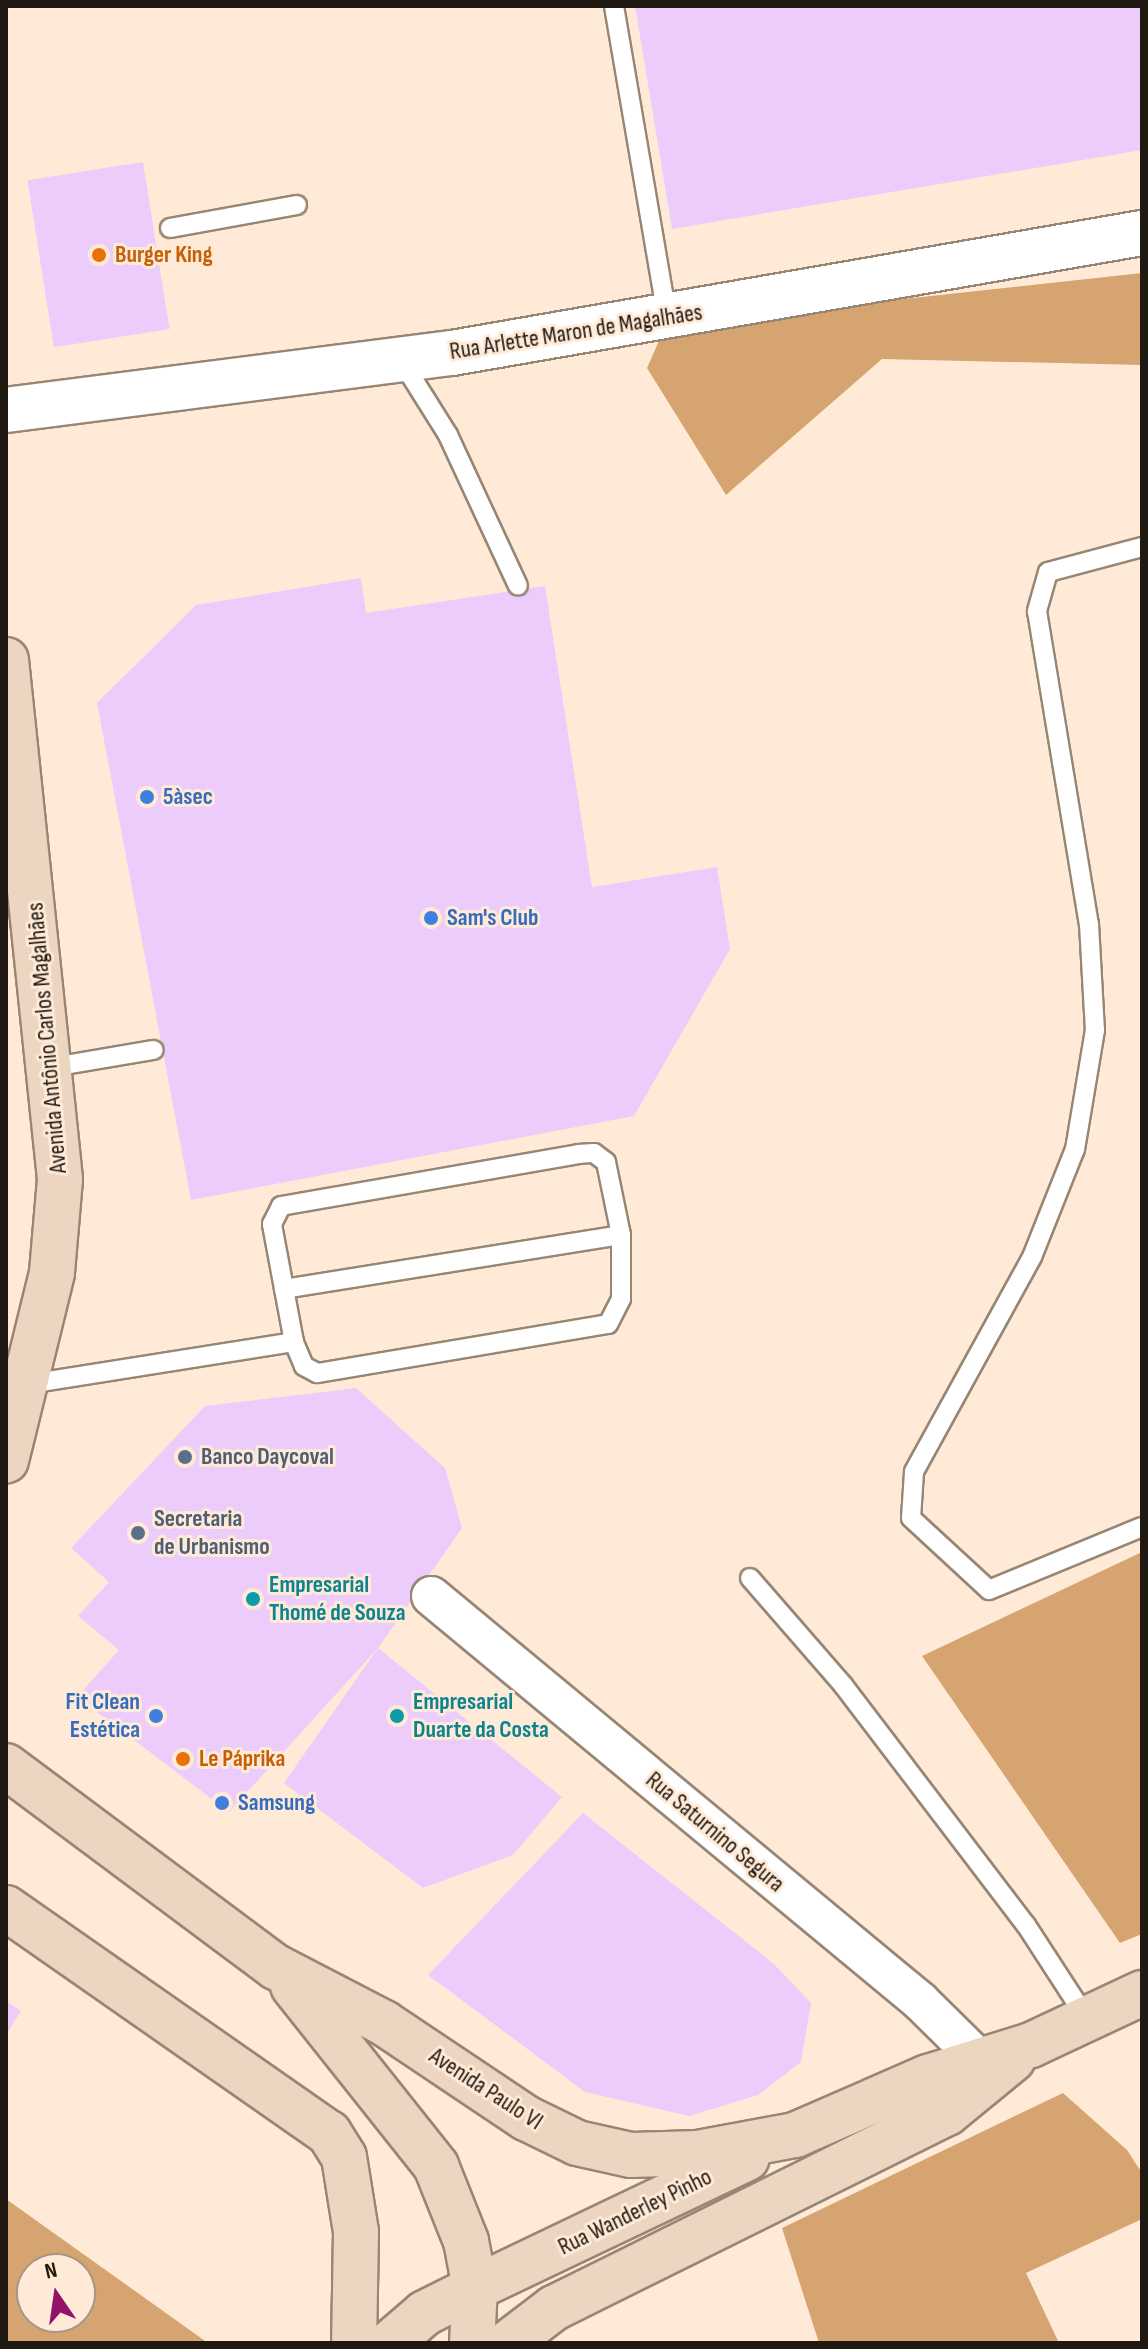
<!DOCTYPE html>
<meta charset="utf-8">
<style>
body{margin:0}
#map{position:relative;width:1148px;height:2349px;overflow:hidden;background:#ffead7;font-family:"Sofia Sans Condensed",sans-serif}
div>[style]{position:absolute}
.forest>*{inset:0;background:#d6a471}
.building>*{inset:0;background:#ecccfa;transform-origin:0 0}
.roads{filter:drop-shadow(2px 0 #988675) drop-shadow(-2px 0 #988675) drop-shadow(0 2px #988675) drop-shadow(0 -2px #988675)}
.service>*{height:18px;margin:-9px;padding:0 9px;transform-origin:9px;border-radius:9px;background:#fff}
.minor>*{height:38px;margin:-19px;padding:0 19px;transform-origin:19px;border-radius:19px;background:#fff}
.tertiary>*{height:44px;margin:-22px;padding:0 22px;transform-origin:22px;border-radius:22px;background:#fff}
.secondary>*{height:44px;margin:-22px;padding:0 22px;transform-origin:22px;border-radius:22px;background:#ecd5c1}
.dots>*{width:22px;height:22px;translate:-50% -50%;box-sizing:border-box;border:4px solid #ffead7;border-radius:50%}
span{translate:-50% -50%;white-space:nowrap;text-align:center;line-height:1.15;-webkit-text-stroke:6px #ffead7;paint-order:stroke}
.food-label{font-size:24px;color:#c56008;font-weight:700}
.left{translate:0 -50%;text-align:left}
.street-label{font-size:24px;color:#201912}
.shop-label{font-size:24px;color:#366cbe;font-weight:700}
.right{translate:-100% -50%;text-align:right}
.service-label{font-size:24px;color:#4e5e75;font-weight:700}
.culture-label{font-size:24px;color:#0d838f;font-weight:700}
.frame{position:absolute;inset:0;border:8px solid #201912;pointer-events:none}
.north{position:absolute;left:16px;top:2253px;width:80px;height:80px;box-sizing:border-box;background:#ffead7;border:2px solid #a69688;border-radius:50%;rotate:347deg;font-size:22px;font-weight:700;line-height:32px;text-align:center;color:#201912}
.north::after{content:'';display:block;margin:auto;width:28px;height:36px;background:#951069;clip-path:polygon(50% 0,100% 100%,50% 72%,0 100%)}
</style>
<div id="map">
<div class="forest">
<i style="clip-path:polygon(1142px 273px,1142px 365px,882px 359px,726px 495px,647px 368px,666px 325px)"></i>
<i style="clip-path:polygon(1142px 1552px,1142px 1934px,1120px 1943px,922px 1656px)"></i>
<i style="clip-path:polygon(1063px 2093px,1127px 2150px,1142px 2173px,1142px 2219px,1026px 2273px,1059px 2343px,819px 2343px,782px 2228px)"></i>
<i style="clip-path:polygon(evenodd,6px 2199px,208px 2343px,6px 2343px,6px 2199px,32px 2269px,80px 2269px,80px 2317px,32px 2317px,32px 2269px)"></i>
</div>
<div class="building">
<i style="clip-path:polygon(635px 6px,1142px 6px,1142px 150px,672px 229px)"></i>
<i style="left:143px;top:162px;width:169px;height:117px;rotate:81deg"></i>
<i style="clip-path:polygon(361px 578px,366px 613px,545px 586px,592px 887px,717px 867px,730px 949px,634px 1116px,191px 1200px,97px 703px,196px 605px)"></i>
<i style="clip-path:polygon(356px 1388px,445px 1468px,462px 1528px,378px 1648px,229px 1812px,77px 1697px,119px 1650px,78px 1616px,109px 1582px,71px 1548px,205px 1406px)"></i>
<i style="clip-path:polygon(378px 1648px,562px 1797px,513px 1855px,423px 1888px,284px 1783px)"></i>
<i style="clip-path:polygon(583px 1813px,774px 1964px,811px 2003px,801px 2062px,758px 2095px,689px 2116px,585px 2092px,428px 1975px)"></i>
<i style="clip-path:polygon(6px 2001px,21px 2011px,6px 2035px)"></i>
</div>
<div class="roads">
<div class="service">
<i style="left:614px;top:6px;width:315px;rotate:80.3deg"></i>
<i style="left:170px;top:228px;width:129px;rotate:-10.3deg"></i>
<i style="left:401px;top:360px;width:89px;rotate:57.9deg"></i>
<i style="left:448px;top:435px;width:166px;rotate:65.1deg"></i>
<i style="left:1142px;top:547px;width:97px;rotate:165.1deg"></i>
<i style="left:1048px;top:572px;width:41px;rotate:105.8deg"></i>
<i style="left:1037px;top:611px;width:317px;rotate:80.6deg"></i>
<i style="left:1089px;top:924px;width:106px;rotate:86.8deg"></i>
<i style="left:1095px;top:1030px;width:121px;rotate:99.5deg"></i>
<i style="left:1075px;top:1149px;width:116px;rotate:111.7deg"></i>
<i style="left:1032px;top:1257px;width:245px;rotate:118.8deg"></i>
<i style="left:914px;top:1472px;width:46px;rotate:93.7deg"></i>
<i style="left:911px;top:1518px;width:106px;rotate:42.7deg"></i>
<i style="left:989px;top:1590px;width:165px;rotate:-22.4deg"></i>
<i style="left:53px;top:1067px;width:102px;rotate:-9.6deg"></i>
<i style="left:284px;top:1289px;width:341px;rotate:-9.1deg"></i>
<i style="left:29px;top:1384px;width:268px;rotate:-9deg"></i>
<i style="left:294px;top:1342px;width:120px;rotate:-100.6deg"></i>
<i style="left:272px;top:1224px;width:20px;rotate:-63deg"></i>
<i style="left:281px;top:1206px;width:302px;rotate:-9.9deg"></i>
<i style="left:578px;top:1154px;width:16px;rotate:-4deg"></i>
<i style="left:594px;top:1153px;width:15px;rotate:37deg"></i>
<i style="left:606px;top:1162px;width:75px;rotate:78.4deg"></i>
<i style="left:621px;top:1235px;width:64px;rotate:90deg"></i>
<i style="left:621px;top:1299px;width:28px;rotate:117deg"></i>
<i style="left:608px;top:1324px;width:295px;rotate:170.4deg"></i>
<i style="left:317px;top:1373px;width:15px;rotate:-152deg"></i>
<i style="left:304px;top:1366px;width:26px;rotate:-113deg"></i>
<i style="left:750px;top:1578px;width:142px;rotate:49deg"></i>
<i style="left:843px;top:1685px;width:302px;rotate:52.7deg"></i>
<i style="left:1026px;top:1925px;width:112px;rotate:57deg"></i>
</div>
<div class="minor">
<i style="left:431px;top:1596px;width:636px;rotate:39.64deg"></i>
<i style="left:921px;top:2002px;width:103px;rotate:44.6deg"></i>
</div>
<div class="tertiary">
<i style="left:6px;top:410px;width:450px;rotate:-7.3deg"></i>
<i style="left:452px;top:353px;width:700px;rotate:-9.87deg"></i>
</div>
<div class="secondary">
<i style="left:6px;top:660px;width:522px;rotate:84.06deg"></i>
<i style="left:60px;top:1179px;width:94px;rotate:94.9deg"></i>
<i style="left:52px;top:1273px;width:193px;rotate:103.8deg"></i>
<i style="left:6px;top:1766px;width:337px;rotate:36.7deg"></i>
<i style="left:276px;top:1967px;width:122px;rotate:27.4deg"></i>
<i style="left:384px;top:2023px;width:171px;rotate:33.8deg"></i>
<i style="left:526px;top:2118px;width:57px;rotate:26.1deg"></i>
<i style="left:577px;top:2143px;width:55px;rotate:12.5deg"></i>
<i style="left:631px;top:2155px;width:67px;rotate:-1.7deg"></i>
<i style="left:698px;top:2153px;width:99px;rotate:-10.5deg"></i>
<i style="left:795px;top:2135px;width:145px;rotate:-23.6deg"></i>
<i style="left:928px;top:2077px;width:108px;rotate:-17.3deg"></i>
<i style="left:1031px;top:2045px;width:123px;rotate:-25.1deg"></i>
<i style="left:6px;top:1908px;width:394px;rotate:34.9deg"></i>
<i style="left:329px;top:2133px;width:28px;rotate:58deg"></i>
<i style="left:344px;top:2157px;width:76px;rotate:80.9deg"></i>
<i style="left:356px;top:2232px;width:111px;rotate:91deg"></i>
<i style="left:293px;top:1986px;width:230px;rotate:51.5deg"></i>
<i style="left:436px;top:2166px;width:81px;rotate:68.2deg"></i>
<i style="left:466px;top:2241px;width:48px;rotate:79.2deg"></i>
<i style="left:475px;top:2288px;width:55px;rotate:93.1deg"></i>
<i style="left:390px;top:2343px;width:46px;rotate:-40.6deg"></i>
<i style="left:425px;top:2313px;width:56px;rotate:-26.6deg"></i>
<i style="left:475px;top:2288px;width:301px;rotate:-25.5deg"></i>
<i style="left:508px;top:2343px;width:58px;rotate:-37.3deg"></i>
<i style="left:554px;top:2308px;width:439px;rotate:-26.4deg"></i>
<i style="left:947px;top:2113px;width:85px;rotate:-39.3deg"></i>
</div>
</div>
<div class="dots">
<i style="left:99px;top:255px;background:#e8710a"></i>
<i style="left:147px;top:797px;background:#3f7fe0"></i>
<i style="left:431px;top:918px;background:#3f7fe0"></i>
<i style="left:185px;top:1457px;background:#5c6f8a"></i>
<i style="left:138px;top:1533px;background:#5c6f8a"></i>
<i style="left:253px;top:1599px;background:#0f9aa8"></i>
<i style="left:156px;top:1716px;background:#3f7fe0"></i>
<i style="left:397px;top:1716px;background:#0f9aa8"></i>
<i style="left:183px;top:1759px;background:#e8710a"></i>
<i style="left:222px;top:1803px;background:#3f7fe0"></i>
</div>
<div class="food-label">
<span class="left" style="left:115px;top:255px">Burger King</span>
<span class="left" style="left:199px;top:1759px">Le Páprika</span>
</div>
<div class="street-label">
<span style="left:576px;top:332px;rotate:-9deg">Rua Arlette Maron de Magalhães</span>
<span style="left:47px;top:1038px;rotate:-95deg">Avenida Antônio Carlos Magalhães</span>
<span style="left:715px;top:1832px;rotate:40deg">Rua Saturnino Segura</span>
<span style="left:486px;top:2089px;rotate:33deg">Avenida Paulo VI</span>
<span style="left:635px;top:2212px;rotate:-26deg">Rua Wanderley Pinho</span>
</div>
<div class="shop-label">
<span class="left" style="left:163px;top:797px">5àsec</span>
<span class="left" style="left:447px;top:918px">Sam's Club</span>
<span class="right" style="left:140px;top:1716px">Fit Clean<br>Estética</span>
<span class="left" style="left:238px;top:1803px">Samsung</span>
</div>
<div class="service-label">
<span class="left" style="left:201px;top:1457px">Banco Daycoval</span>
<span class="left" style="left:154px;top:1533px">Secretaria<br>de Urbanismo</span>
</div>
<div class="culture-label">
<span class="left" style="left:269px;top:1599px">Empresarial<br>Thomé de Souza</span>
<span class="left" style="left:413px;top:1716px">Empresarial<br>Duarte da Costa</span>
</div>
<div class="frame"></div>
<div class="north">N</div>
</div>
